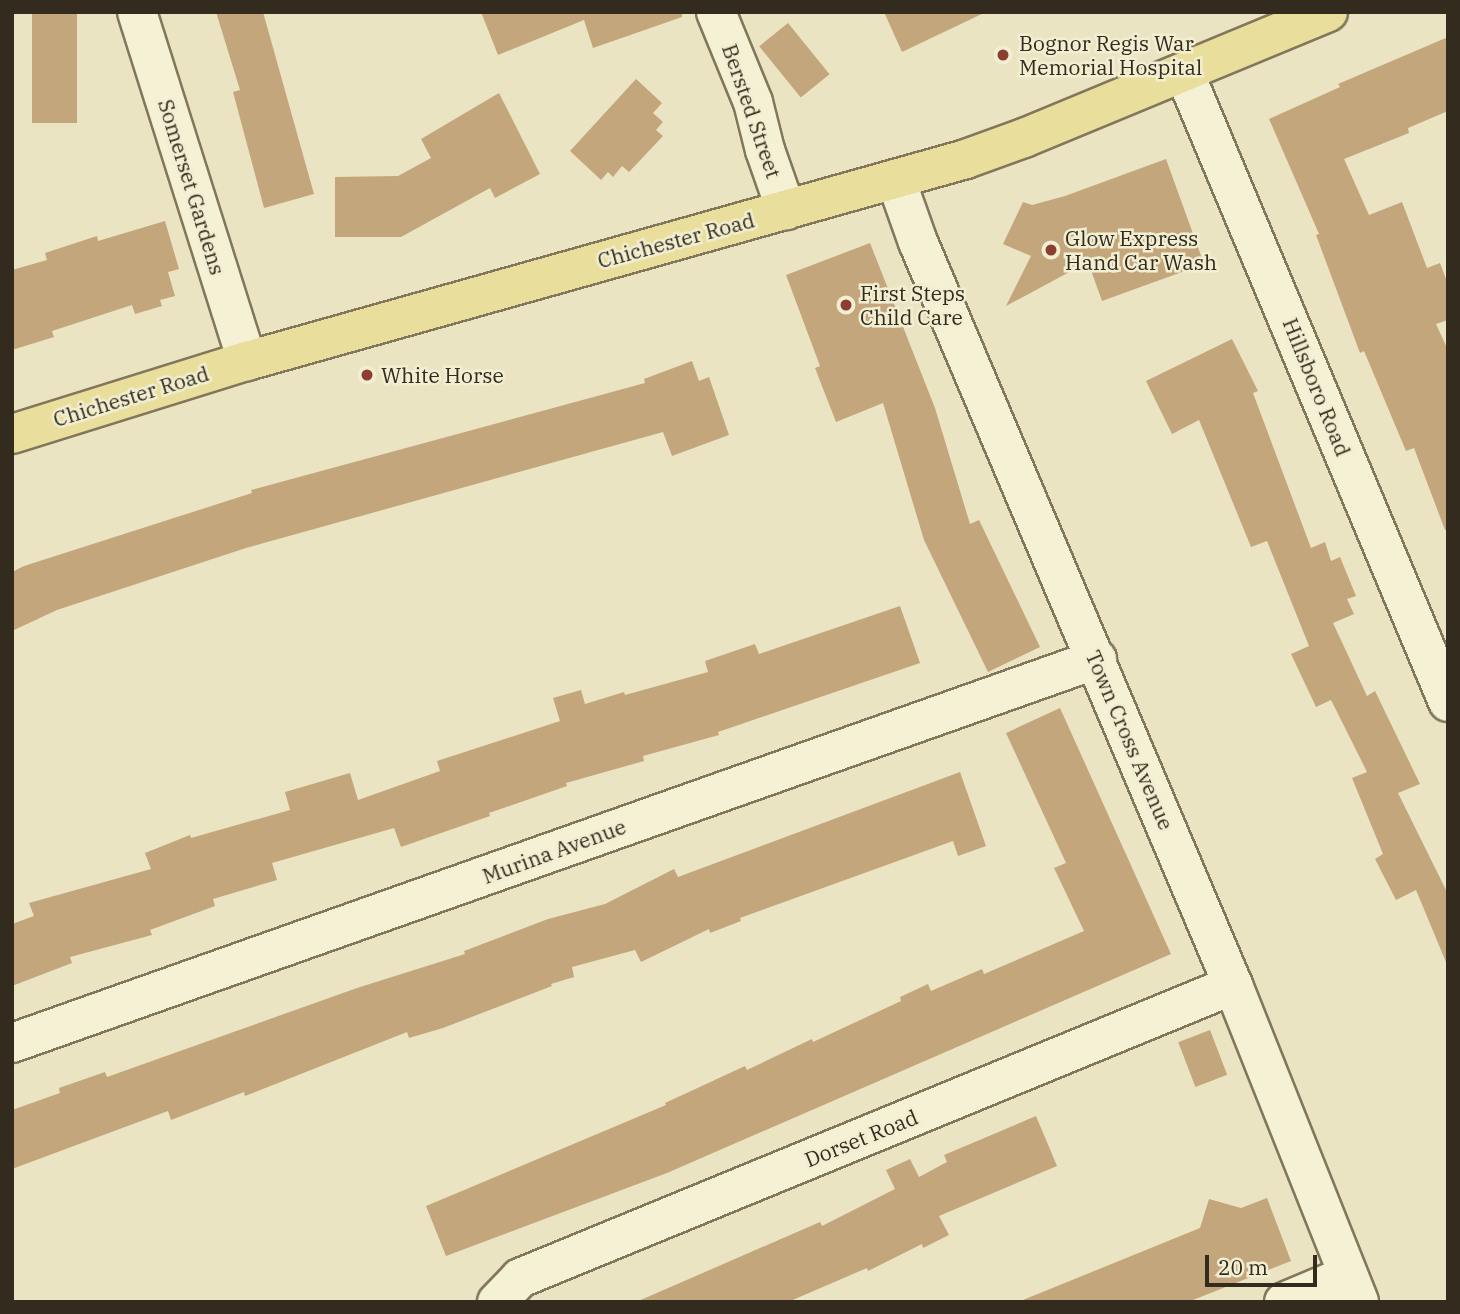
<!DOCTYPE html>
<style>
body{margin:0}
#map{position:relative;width:1460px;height:1314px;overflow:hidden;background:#eae4c3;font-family:"IBM Plex Serif",serif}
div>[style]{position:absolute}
.building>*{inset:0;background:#c4a67c;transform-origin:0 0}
.roads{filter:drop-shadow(2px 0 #82765b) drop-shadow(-2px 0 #82765b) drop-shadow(0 2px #82765b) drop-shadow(0 -2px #82765b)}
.minor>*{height:38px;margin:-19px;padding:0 19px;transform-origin:19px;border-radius:19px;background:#f5f1d5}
.major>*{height:38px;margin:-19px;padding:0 19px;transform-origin:19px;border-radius:19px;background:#eade9d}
.dots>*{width:19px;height:19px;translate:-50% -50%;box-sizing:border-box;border:4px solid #f2eed2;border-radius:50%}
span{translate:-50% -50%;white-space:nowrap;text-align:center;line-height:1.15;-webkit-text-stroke:5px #f2eed2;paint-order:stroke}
.poi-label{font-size:21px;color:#332c1e}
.left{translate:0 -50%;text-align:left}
.street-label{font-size:21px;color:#332c1e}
.frame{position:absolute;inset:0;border:14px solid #332c1e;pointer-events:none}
.scale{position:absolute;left:1205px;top:1255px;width:112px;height:32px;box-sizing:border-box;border:4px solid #332c1e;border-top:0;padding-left:9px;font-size:21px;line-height:24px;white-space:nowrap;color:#332c1e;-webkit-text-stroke:5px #f2eed2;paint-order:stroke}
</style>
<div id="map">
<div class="building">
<i style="left:32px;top:12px;width:45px;height:111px"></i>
<i style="clip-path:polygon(216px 12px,263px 12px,314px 194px,264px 208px,233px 92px,240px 90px)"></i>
<i style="clip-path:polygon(481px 12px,682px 12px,682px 17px,593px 48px,584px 20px,498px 55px)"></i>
<i style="clip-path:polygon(884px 12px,986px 12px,902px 52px)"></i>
<i style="left:788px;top:23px;width:66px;height:37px;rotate:51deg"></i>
<i style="clip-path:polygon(1448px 37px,1448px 111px,1408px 128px,1409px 133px,1344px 159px,1369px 215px,1402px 202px,1427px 268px,1440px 263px,1448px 284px,1448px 320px,1436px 324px,1448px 350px,1448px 529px,1445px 530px,1414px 448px,1406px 451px,1364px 351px,1360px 353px,1316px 235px,1319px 234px,1269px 119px,1340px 87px,1338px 84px)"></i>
<i style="clip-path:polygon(636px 79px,662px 103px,653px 113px,663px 122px,656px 130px,663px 136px,629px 172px,622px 166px,613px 177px,608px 172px,601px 180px,570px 151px)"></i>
<i style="clip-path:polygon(499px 93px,540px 174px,495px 198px,490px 188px,401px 237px,335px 237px,335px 177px,398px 176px,431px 158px,421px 139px)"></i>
<i style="clip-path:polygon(1166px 159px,1204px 264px,1102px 301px,1088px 262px,1006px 306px,1031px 256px,1003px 244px,1023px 202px,1032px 205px,1065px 196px)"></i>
<i style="clip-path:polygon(165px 221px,179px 269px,168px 272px,175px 296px,160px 300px,162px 306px,135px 314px,132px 305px,52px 331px,54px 337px,12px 350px,12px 270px,47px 260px,45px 253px,97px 236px,98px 241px)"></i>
<i style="clip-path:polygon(870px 243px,935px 408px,970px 524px,979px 520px,1040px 647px,988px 672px,924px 540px,883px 403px,836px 422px,815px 368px,820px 366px,786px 275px)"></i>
<i style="clip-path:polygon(1232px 339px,1258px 391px,1253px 393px,1311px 548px,1325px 542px,1331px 561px,1340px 557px,1356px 596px,1347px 599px,1354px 614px,1333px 623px,1367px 696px,1375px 691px,1420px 784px,1398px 793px,1448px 894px,1448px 967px,1416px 890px,1396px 900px,1375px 859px,1383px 854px,1352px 778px,1367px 772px,1331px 700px,1316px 707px,1291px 654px,1309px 646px,1267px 541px,1251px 547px,1199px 420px,1172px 434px,1146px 381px)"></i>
<i style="clip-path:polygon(692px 361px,699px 381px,709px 377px,729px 435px,672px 456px,663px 432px,246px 548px,57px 610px,12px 631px,12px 572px,24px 566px,252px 493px,251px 490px,645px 383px,644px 379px)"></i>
<i style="clip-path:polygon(900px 606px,920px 663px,718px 732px,719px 735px,643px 756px,644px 761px,566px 783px,567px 786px,489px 813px,490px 816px,401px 847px,394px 828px,272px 863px,277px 880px,213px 899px,215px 906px,150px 930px,152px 935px,70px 957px,72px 963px,12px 986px,12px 924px,34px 916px,29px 903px,151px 869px,145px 853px,190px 835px,191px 838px,290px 810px,285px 792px,350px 773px,358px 800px,440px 771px,437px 761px,560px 721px,553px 698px,581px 690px,585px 704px,624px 692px,625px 695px,708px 672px,705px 661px,755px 644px,759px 654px)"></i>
<i style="clip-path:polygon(1060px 708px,1171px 954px,667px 1173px,446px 1256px,426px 1206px,666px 1105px,665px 1103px,745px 1066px,747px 1070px,812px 1039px,813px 1042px,901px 1001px,900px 997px,928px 984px,931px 991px,982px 969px,984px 974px,1084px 931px,1054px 868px,1066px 863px,1006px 733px)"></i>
<i style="clip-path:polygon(960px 772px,986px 846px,958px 856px,953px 841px,740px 918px,741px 921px,710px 933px,709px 929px,641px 962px,635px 950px,572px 967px,574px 977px,551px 984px,552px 986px,443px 1028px,409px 1038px,407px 1032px,245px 1096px,244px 1092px,171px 1120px,168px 1111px,12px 1169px,12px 1110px,60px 1093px,59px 1088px,105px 1072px,107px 1077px,357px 988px,465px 954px,464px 951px,548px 919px,605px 904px,674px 869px,678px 877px)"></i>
<i style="left:1210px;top:1030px;width:48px;height:34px;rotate:69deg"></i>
<i style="clip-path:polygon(1036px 1116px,1057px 1166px,939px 1216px,949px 1235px,923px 1248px,922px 1244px,868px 1271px,867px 1268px,788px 1302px,636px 1302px,820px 1222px,822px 1226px,895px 1189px,886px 1170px,910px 1159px,919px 1177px,947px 1162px,944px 1155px)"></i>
<i style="clip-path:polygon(1267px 1198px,1291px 1261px,1188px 1302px,1018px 1302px,1200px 1228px,1209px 1199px,1241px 1208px)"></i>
</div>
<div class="roads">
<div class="minor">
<i style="left:137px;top:12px;width:366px;rotate:72.5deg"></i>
<i style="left:716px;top:12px;width:97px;rotate:67.7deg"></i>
<i style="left:753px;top:102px;width:49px;rotate:76deg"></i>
<i style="left:765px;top:150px;width:64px;rotate:70.7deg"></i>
<i style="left:1184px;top:72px;width:683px;rotate:67.26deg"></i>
<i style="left:896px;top:180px;width:66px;rotate:70.5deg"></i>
<i style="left:918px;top:242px;width:807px;rotate:67.03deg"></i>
<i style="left:1233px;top:985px;width:341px;rotate:68.3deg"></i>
<i style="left:12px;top:1043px;width:1151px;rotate:-19.49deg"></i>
<i style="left:497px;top:1302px;width:33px;rotate:-46deg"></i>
<i style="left:520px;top:1278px;width:771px;rotate:-22.34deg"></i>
<i style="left:1284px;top:1302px;width:69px;rotate:-22.9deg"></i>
</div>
<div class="major">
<i style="left:12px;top:434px;width:246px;rotate:-17.3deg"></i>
<i style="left:247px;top:361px;width:747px;rotate:-15.69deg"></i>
<i style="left:966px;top:159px;width:62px;rotate:-19.9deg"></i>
<i style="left:1024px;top:138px;width:329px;rotate:-22.5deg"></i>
</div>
</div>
<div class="dots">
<i style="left:1003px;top:55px;background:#8c3f31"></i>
<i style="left:1051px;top:250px;background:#8c3f31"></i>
<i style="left:846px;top:305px;background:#8c3f31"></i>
<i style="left:367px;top:375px;background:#8c3f31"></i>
</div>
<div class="poi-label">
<span class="left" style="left:1019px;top:55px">Bognor Regis War<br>Memorial Hospital</span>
<span class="left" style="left:1065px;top:250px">Glow Express<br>Hand Car Wash</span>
<span class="left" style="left:860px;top:305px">First Steps<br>Child Care</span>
<span class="left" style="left:381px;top:375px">White Horse</span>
</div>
<div class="street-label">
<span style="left:752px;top:111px;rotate:71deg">Bersted Street</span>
<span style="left:192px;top:187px;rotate:73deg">Somerset Gardens</span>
<span style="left:676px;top:240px;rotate:-15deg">Chichester Road</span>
<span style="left:1317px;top:387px;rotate:68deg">Hillsboro Road</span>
<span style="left:131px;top:396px;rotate:-17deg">Chichester Road</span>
<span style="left:1130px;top:740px;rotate:67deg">Town Cross Avenue</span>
<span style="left:554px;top:851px;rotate:-20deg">Murina Avenue</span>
<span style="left:861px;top:1138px;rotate:-22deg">Dorset Road</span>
</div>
<div class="frame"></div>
<div class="scale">20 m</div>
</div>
